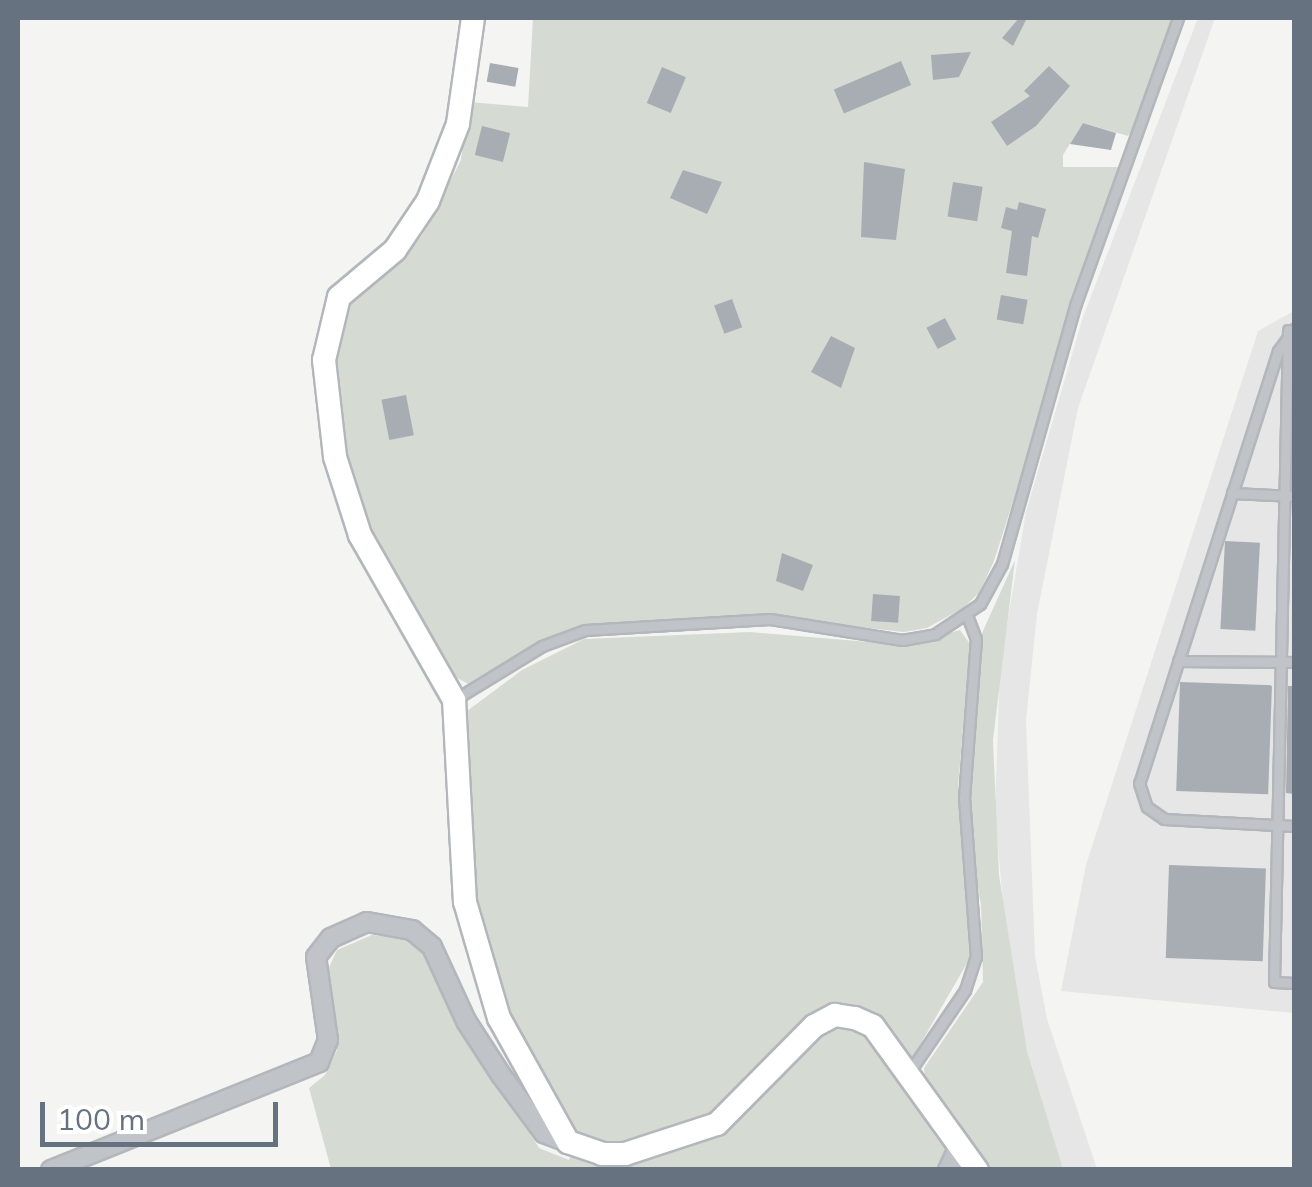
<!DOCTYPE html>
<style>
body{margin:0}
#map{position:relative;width:1312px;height:1187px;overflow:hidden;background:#f4f5f2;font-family:Mulish,sans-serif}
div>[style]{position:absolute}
.built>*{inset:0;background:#e5e6e5}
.green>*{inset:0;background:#d5dbd3}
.building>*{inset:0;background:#a7adb3;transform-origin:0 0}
.roads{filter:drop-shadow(2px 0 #b3b7bb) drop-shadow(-2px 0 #b3b7bb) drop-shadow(0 2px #b3b7bb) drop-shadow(0 -2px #b3b7bb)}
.lane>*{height:9px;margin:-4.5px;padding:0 4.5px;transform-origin:4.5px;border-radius:4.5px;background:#c0c3c7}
.street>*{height:18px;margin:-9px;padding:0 9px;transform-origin:9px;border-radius:9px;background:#c0c3c7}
.secondary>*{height:22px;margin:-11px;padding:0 11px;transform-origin:11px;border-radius:11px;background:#fff}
span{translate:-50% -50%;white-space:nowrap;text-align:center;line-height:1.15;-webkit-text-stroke:10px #fff;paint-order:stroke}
.frame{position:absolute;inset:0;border:20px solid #667280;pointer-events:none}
.scale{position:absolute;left:40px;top:1102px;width:238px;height:45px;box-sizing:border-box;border:5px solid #667280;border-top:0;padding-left:12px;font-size:30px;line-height:35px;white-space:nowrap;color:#667280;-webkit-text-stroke:8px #fff;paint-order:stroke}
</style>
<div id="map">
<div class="built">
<i style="clip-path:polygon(1198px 18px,1215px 18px,1078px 408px,1037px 614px,1026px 720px,1035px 956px,1047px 1019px,1097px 1169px,1063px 1170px,1027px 1051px,1006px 937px,995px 812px,1000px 666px,1026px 512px,1083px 317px)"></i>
<i style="clip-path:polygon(1294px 311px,1294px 1013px,1061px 991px,1086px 865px,1258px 331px)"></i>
</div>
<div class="green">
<i style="clip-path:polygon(533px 18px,1181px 18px,1146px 116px,1128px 136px,1083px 123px,1063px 155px,1063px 167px,1120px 167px,994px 561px,979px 593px,963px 608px,927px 628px,904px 632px,770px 617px,581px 627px,528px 649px,482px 682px,470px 685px,452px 675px,381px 565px,344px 471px,333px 363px,349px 301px,421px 237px,461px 160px,469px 102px,528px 107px)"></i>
<i style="clip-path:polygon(1015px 560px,993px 740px,999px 875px,1027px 1051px,1063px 1169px,985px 1169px,925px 1080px,924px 1068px,983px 982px,981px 905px,970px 845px,970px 724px,982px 633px)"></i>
<i style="clip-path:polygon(960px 630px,970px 644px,958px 788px,971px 900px,970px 958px,914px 1055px,894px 1068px,963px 1169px,331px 1169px,309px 1088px,325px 1075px,337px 1050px,326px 974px,337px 950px,372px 935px,405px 938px,432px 960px,456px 1013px,539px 1148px,569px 1160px,577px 1140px,508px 1025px,471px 924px,467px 711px,522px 670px,584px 639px,750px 632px,905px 645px)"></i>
</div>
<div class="building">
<i style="clip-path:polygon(1019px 18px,1027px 18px,1013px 46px,1002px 38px)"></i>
<i style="clip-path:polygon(971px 52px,959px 77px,933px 80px,931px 55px)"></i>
<i style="left:901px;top:61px;width:26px;height:73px;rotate:67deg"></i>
<i style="left:490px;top:63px;width:29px;height:19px;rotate:10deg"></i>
<i style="clip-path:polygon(1049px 66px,1070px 86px,1036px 126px,1007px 146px,991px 122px,1030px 96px,1024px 91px)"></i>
<i style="left:662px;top:67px;width:26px;height:39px;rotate:23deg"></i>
<i style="clip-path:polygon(1083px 123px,1116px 133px,1111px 150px,1070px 144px)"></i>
<i style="left:482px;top:126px;width:29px;height:30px;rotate:14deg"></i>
<i style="clip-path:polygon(864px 162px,905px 169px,896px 240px,861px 237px)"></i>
<i style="clip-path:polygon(683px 170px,722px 182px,707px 214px,670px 198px)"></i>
<i style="left:953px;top:182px;width:30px;height:35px;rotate:9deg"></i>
<i style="clip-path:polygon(1019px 202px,1046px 209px,1038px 238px,1032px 236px,1027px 276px,1006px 273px,1012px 231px,1001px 228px,1006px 207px,1017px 210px)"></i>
<i style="left:1001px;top:295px;width:27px;height:25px;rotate:10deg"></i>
<i style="left:732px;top:299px;width:30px;height:19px;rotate:70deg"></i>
<i style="left:945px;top:318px;width:24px;height:21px;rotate:62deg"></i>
<i style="clip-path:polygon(831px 336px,855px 348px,841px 388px,811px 372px)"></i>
<i style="left:406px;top:395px;width:41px;height:25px;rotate:79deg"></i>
<i style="left:1225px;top:541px;width:35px;height:88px;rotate:3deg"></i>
<i style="clip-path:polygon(782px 553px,813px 565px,803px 591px,776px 581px)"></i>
<i style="left:873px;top:594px;width:27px;height:27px;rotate:4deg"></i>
<i style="left:1180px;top:682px;width:92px;height:109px;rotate:2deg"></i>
<i style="clip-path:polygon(1288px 686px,1294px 686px,1294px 794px,1286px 793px)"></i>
<i style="left:1169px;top:865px;width:97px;height:93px;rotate:2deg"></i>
</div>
<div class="roads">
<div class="lane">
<i style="left:1294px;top:329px;width:27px;rotate:126deg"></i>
<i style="left:1278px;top:351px;width:454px;rotate:107.8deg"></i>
<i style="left:1139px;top:783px;width:25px;rotate:72deg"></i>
<i style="left:1147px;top:807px;width:21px;rotate:35deg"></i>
<i style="left:1164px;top:819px;width:130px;rotate:3.1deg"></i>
<i style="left:1288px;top:330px;width:652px;rotate:91.23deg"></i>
<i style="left:1274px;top:982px;width:20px;rotate:3deg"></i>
<i style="left:1232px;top:493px;width:62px;rotate:2.8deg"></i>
<i style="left:1178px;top:661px;width:116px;rotate:0.5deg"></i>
<i style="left:454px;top:700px;width:103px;rotate:-31.5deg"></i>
<i style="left:542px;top:646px;width:46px;rotate:-20.4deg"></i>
<i style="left:585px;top:630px;width:185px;rotate:-3.4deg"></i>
<i style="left:770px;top:619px;width:134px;rotate:9deg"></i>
<i style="left:902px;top:640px;width:34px;rotate:-10deg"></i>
<i style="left:935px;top:634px;width:54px;rotate:-33.7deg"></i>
<i style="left:980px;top:604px;width:46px;rotate:-61.2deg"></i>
<i style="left:1002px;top:564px;width:271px;rotate:-74.2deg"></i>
<i style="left:1076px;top:303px;width:303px;rotate:-70.3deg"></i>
<i style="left:908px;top:1074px;width:102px;rotate:-55.8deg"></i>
<i style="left:965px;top:990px;width:35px;rotate:-72deg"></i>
<i style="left:976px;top:957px;width:159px;rotate:-94.3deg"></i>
<i style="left:964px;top:798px;width:159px;rotate:-85.7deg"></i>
<i style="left:976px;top:639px;width:26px;rotate:-111deg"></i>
</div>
<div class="street">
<i style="left:51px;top:1170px;width:289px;rotate:-21.9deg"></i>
<i style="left:319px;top:1062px;width:24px;rotate:-68deg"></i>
<i style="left:328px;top:1040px;width:84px;rotate:-98.2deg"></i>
<i style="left:316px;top:957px;width:24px;rotate:-52deg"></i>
<i style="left:331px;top:938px;width:39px;rotate:-24deg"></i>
<i style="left:367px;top:922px;width:46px;rotate:10.1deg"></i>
<i style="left:412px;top:930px;width:26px;rotate:40deg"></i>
<i style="left:432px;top:947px;width:81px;rotate:65.3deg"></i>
<i style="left:466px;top:1021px;width:64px;rotate:57.1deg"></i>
<i style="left:501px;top:1075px;width:72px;rotate:53.4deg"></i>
<i style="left:544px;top:1133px;width:26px;rotate:21deg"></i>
<i style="left:948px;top:1170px;width:29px;rotate:-65deg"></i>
</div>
<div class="secondary">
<i style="left:473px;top:18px;width:107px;rotate:98.1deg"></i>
<i style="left:458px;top:124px;width:83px;rotate:111.3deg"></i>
<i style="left:428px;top:201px;width:59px;rotate:124deg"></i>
<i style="left:395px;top:250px;width:73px;rotate:140deg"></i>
<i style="left:339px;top:297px;width:65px;rotate:103.4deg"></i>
<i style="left:324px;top:360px;width:98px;rotate:83.5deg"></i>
<i style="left:335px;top:457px;width:82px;rotate:72.2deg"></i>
<i style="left:360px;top:535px;width:190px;rotate:60.3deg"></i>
<i style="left:454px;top:700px;width:202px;rotate:86.9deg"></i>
<i style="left:465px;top:902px;width:121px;rotate:73.7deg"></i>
<i style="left:499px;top:1018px;width:142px;rotate:60.9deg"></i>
<i style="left:568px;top:1142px;width:36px;rotate:19deg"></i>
<i style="left:602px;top:1154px;width:23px"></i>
<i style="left:625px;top:1154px;width:97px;rotate:-18.1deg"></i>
<i style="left:717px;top:1124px;width:138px;rotate:-45.3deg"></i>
<i style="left:814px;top:1026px;width:24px;rotate:-28deg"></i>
<i style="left:835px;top:1015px;width:20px;rotate:9deg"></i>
<i style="left:855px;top:1018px;width:20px;rotate:24deg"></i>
<i style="left:873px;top:1026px;width:178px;rotate:54.2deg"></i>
</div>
</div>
<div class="frame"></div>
<div class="scale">100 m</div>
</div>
